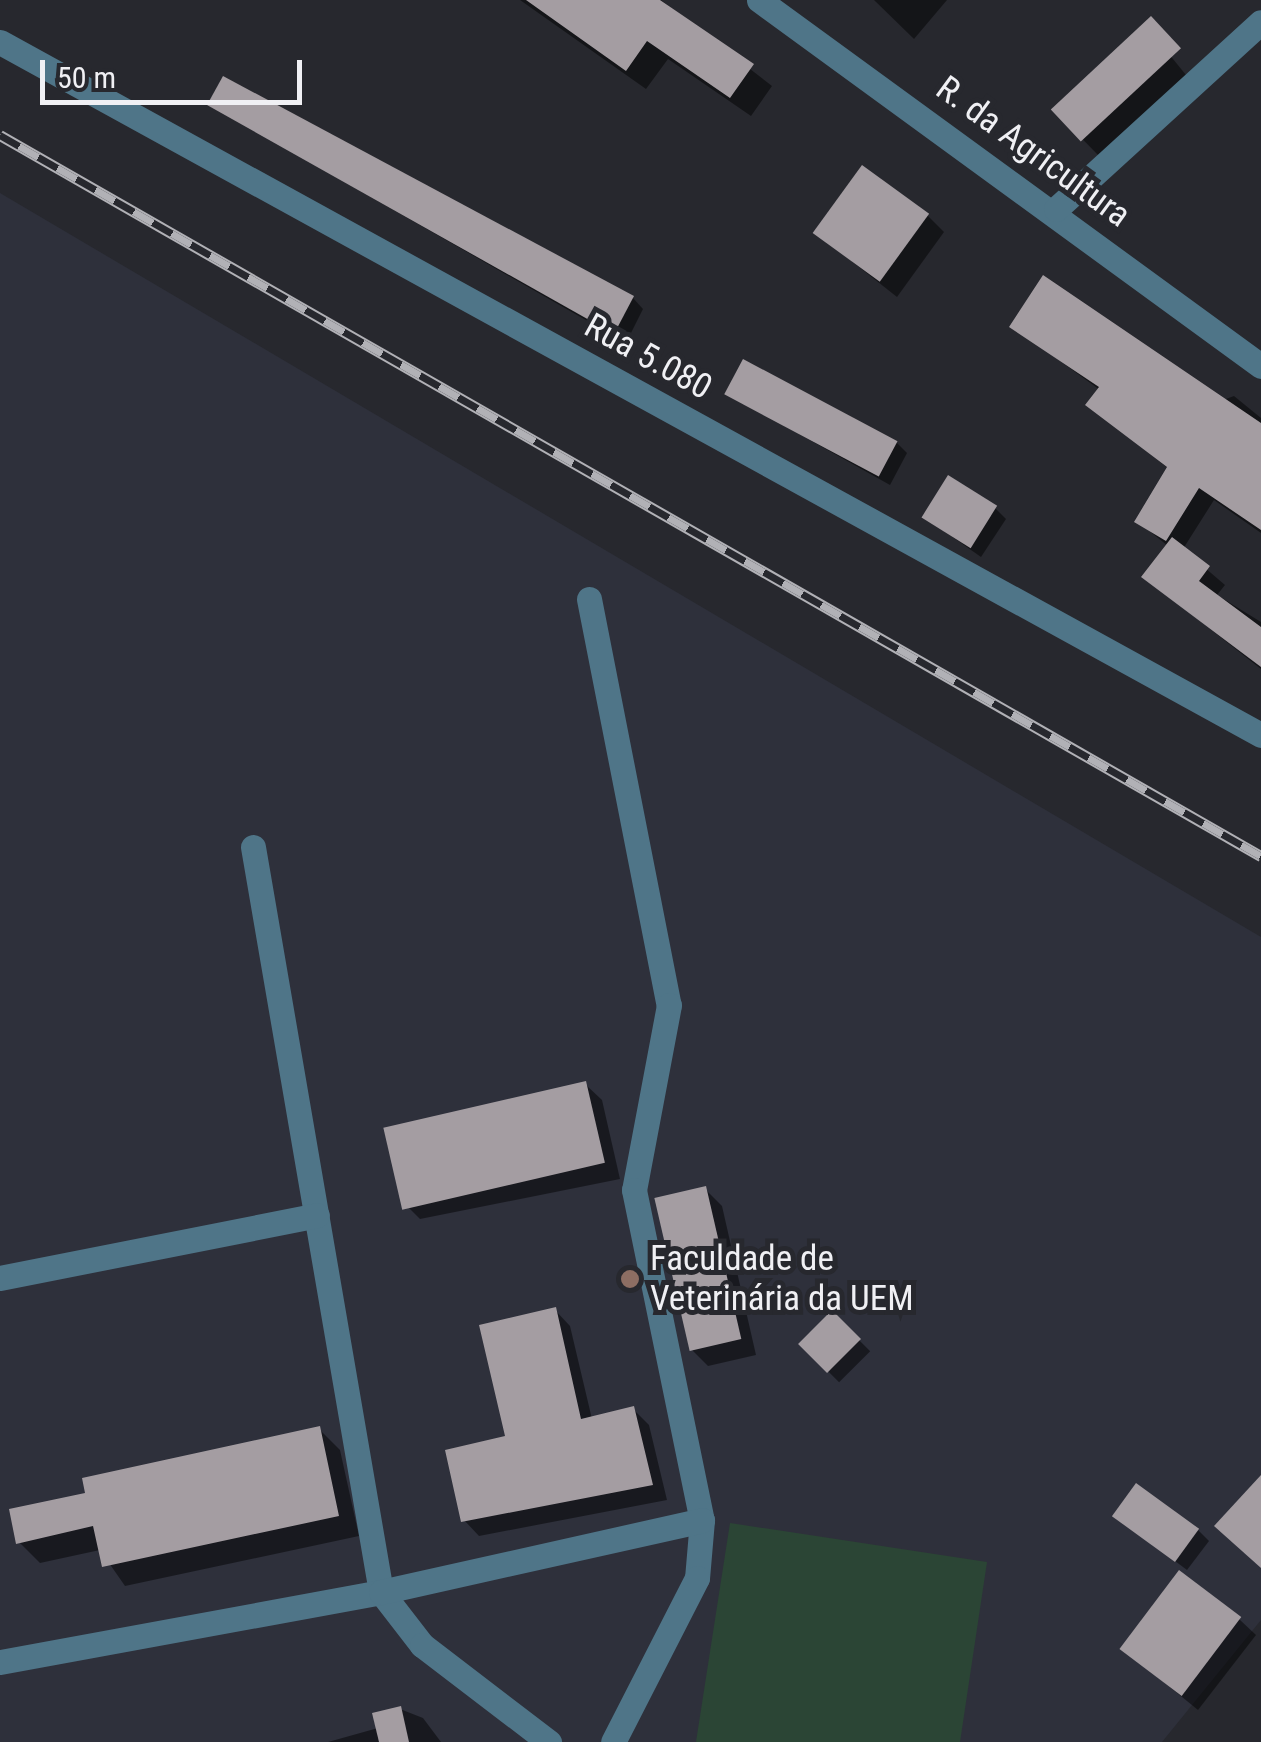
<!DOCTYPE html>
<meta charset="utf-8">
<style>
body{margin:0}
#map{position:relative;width:1261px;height:1742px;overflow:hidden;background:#27282e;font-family:"Roboto Condensed",sans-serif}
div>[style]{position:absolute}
.built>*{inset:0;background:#2e303b}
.green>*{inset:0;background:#2b4535}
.shadow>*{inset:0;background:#0007;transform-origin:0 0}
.building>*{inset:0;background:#a49da2;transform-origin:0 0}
.minor>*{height:25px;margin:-12.5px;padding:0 12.5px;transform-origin:12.5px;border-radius:12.5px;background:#4f7588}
.rail>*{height:11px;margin-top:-5.5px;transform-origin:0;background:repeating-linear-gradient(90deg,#27282e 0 22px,#b1b1b6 0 44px);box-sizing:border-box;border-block:2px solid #b1b1b6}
.dots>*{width:28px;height:28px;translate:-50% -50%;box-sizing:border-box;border:5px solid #27282e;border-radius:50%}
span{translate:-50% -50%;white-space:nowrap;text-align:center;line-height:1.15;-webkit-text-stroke:10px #27282e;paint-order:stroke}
.street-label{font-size:35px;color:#f0f0f4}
.poi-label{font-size:35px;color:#f0f0f4}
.left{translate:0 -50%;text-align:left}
.scale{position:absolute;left:40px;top:60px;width:262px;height:45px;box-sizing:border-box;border:5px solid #f0f0f4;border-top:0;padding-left:12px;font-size:30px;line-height:35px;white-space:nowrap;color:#f0f0f4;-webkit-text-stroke:8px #27282e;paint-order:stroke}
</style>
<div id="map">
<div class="built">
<i style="clip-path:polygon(0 193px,1261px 937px,1261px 1620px,1162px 1742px,0 1742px)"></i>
</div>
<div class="green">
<i style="clip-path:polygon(730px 1523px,987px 1562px,960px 1742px,696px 1742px)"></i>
</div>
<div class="shadow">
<i style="clip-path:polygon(520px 0,661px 0,772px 86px,751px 116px,668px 59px,646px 89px)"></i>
<i style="clip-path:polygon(874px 0,947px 0,914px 39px)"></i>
<i style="clip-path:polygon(1160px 43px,1186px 75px,1099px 156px,1054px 110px)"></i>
<i style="clip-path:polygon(210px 105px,633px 298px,643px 309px,626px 343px)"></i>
<i style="clip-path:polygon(928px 216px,944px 232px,897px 297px,816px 233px)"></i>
<i style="clip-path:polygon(1012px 326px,1215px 403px,1234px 396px,1261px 418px,1261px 533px,1214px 500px,1183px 549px,1225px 585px,1217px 595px,1261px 622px,1261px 669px,1144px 577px,1168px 546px,1137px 521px,1169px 469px,1089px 405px,1100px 390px)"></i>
<i style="clip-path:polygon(726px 393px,896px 442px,907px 453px,890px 485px)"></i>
<i style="clip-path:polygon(995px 508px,1006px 519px,981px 557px,924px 517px)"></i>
<i style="clip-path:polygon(585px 1084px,602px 1100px,620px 1179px,420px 1219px,403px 1202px)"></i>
<i style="clip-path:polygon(705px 1189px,722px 1206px,756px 1355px,708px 1366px,692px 1350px)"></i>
<i style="clip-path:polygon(555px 1310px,570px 1326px,592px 1419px,633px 1409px,649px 1425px,667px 1500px,479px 1536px,464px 1520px,508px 1438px)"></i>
<i style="left:832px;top:1313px;width:54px;height:44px;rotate:45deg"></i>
<i style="clip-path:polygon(319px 1429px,340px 1450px,359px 1536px,125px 1586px,100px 1550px,40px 1563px,19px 1542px,88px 1495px)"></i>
<i style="clip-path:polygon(1115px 1516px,1198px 1530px,1209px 1541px,1187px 1570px)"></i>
<i style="clip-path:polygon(1239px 1619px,1256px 1635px,1198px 1710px,1122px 1648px)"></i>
<i style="clip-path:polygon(400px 1709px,423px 1718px,441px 1742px,328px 1742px,378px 1728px)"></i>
</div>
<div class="building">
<i style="clip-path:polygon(526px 0,660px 0,754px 64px,730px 98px,647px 41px,626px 71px)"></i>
<i style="left:1151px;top:16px;width:44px;height:137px;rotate:47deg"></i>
<i style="clip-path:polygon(223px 76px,634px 296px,614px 334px,207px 105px)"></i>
<i style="left:862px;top:165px;width:83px;height:84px;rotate:36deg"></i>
<i style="clip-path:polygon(1043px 275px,1261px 423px,1261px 530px,1199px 488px,1166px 541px,1134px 522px,1167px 467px,1085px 405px,1099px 387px,1009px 327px)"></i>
<i style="left:743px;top:359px;width:175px;height:40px;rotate:28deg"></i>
<i style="left:948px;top:475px;width:58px;height:50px;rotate:32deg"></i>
<i style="clip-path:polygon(1172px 537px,1210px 566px,1199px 581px,1261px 627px,1261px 667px,1141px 577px)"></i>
<i style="left:586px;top:1081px;width:84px;height:208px;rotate:77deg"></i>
<i style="left:706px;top:1186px;width:157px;height:53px;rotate:77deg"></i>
<i style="clip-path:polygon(556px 1307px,581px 1419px,634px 1406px,653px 1485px,461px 1522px,445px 1450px,505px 1436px,479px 1325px)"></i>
<i style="left:832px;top:1310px;width:41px;height:48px;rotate:45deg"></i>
<i style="clip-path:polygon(320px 1426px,339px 1516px,102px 1567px,93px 1526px,16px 1544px,9px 1509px,85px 1493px,82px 1478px)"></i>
<i style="clip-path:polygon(1261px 1475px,1261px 1568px,1214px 1526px)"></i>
<i style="left:1136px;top:1483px;width:78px;height:41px;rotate:36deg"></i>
<i style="left:1179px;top:1570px;width:78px;height:99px;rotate:37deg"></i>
<i style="clip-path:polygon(401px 1706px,409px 1742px,379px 1742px,372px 1713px)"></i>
</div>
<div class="minor">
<i style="left:759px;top:0;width:621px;rotate:36.1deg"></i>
<i style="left:0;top:42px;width:1439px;rotate:28.79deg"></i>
<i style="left:1056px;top:209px;width:277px;rotate:-42.4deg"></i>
<i style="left:589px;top:599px;width:414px;rotate:78.9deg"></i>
<i style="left:669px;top:1005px;width:188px;rotate:100.7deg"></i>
<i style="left:634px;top:1190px;width:337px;rotate:78.4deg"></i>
<i style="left:702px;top:1520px;width:58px;rotate:94.9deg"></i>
<i style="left:697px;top:1578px;width:184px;rotate:117.1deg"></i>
<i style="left:253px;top:847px;width:756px;rotate:80.25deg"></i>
<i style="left:381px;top:1592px;width:67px;rotate:52.3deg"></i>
<i style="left:422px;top:1645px;width:160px;rotate:37.4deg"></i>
<i style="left:0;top:1278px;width:323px;rotate:-11.2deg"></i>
<i style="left:0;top:1662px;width:387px;rotate:-10.4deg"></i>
<i style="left:381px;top:1592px;width:329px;rotate:-12.6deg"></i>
</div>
<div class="rail">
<i style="left:0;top:135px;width:1453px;rotate:29.76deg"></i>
</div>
<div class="dots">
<i style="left:630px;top:1279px;background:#8d6e63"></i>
</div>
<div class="street-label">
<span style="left:1033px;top:152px;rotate:36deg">R. da Agricultura</span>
<span style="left:648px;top:357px;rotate:29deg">Rua 5.080</span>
</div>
<div class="poi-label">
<span class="left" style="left:650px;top:1279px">Faculdade de<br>Veterinária da UEM</span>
</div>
<div class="scale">50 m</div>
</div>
